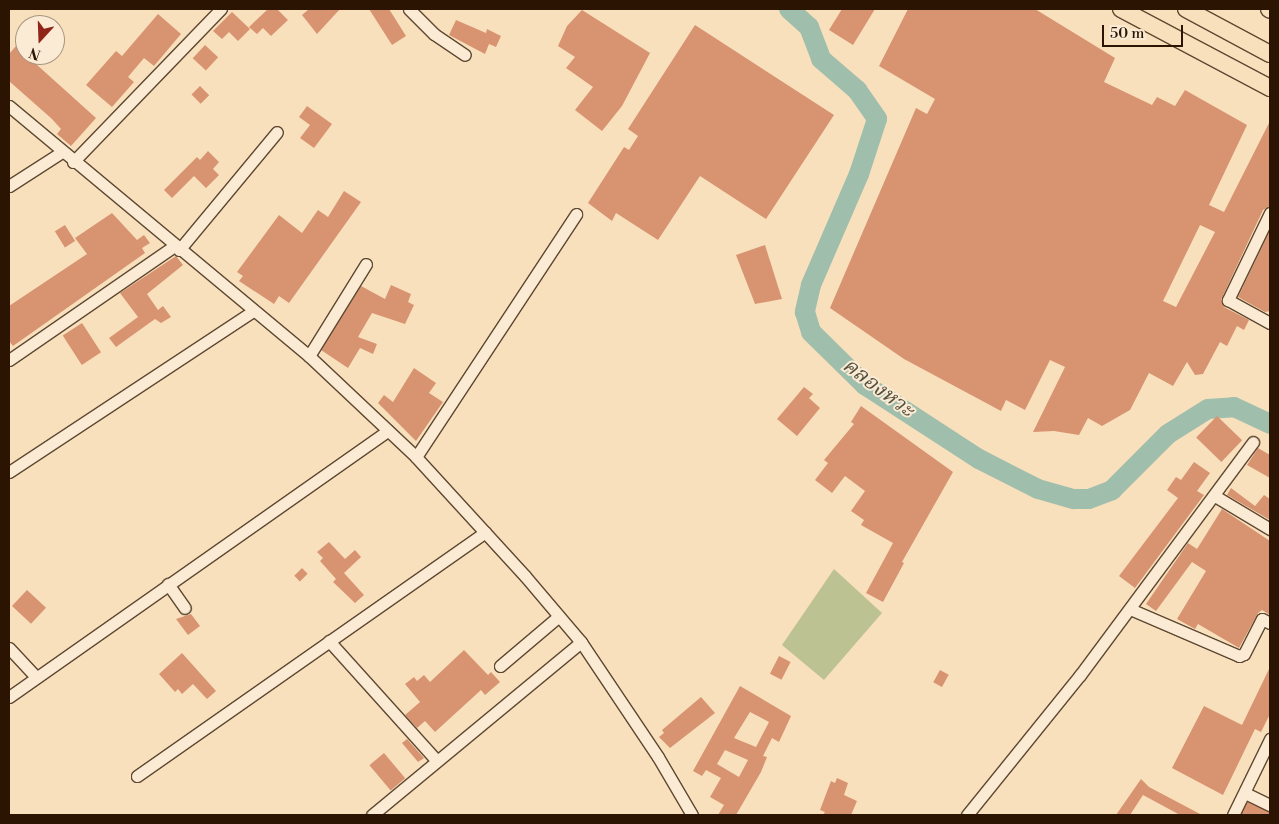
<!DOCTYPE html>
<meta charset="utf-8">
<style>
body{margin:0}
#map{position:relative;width:1279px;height:824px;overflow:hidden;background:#f9e0bd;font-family:"Libre Bodoni","Noto Serif Thai",serif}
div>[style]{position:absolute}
.green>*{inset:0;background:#bdc292}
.river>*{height:20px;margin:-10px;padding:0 10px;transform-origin:10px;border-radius:10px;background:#9fbeac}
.building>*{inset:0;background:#d89371;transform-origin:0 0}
.roads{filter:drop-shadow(1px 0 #5e4831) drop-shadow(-1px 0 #5e4831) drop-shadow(0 1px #5e4831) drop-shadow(0 -1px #5e4831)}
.minor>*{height:11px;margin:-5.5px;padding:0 5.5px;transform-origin:5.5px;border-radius:5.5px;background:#fbebd4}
.highway>*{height:16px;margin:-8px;padding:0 8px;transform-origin:8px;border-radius:8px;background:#f9e0bd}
span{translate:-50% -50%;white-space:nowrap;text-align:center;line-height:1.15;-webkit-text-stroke:4px #fbebd4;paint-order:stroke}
.water-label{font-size:21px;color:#54503e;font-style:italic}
.frame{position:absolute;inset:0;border:10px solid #2b1502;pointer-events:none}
.north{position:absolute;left:15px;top:15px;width:50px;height:50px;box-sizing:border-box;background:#fbebd4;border:1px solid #a89580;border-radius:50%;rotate:200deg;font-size:14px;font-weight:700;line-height:20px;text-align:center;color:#2b1502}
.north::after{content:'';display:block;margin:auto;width:18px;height:22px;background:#8f2418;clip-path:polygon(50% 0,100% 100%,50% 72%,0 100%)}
.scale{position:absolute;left:1102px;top:25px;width:81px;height:22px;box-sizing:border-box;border:2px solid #2b1502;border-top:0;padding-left:6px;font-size:15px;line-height:18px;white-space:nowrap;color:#2b1502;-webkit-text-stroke:4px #fbebd4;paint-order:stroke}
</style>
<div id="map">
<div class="green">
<i style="clip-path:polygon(834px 569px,882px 613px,824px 680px,782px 645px)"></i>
</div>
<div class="river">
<i style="left:789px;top:9px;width:27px;rotate:42deg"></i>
<i style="left:809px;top:27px;width:34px;rotate:69deg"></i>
<i style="left:821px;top:59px;width:48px;rotate:40.7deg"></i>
<i style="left:857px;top:90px;width:35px;rotate:55deg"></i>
<i style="left:877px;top:119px;width:58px;rotate:108.1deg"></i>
<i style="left:859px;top:174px;width:121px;rotate:113.4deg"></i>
<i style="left:811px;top:285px;width:28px;rotate:103deg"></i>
<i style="left:805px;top:312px;width:21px;rotate:73deg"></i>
<i style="left:811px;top:332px;width:76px;rotate:44.5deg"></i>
<i style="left:865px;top:385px;width:136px;rotate:33deg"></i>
<i style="left:979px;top:459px;width:66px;rotate:27deg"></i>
<i style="left:1038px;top:489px;width:37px;rotate:16deg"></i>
<i style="left:1074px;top:499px;width:15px"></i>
<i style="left:1089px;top:499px;width:25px;rotate:-21deg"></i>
<i style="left:1112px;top:490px;width:79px;rotate:-45deg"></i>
<i style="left:1168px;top:434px;width:47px;rotate:-32deg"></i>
<i style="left:1208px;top:409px;width:26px;rotate:-4deg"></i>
<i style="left:1234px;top:407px;width:40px;rotate:25deg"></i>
</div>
<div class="building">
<i style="clip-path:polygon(268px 9px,277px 9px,288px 20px,271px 36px,263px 28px,257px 34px,249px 27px)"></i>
<i style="clip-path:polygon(309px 9px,340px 9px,317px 34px,302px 15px)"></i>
<i style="clip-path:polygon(369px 9px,389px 9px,406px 36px,392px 45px)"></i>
<i style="clip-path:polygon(842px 9px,875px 9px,853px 45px,829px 30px)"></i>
<i style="clip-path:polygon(evenodd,908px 9px,1035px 9px,1115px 58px,1104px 82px,1152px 105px,1157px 97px,1175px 106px,1185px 90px,1247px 125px,1209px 205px,1224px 212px,1270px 121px,1270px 206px,1263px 210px,1221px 300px,1224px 307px,1249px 320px,1244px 330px,1237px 326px,1227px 346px,1220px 342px,1203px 374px,1195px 375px,1187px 362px,1173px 386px,1149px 373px,1130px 410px,1102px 426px,1088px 418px,1079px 435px,1054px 431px,1033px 432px,1065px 367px,1050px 360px,1025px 410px,1006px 400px,1001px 411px,904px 359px,830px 308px,916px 108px,927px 114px,935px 99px,879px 66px,908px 9px,1200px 225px,1215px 232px,1176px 307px,1163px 301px,1200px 225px)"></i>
<i style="clip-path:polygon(582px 10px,650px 53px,622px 106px,602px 131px,575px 110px,593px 87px,566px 68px,575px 57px,558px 46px,567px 26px)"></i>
<i style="clip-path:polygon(232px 12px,250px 29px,238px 41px,229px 32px,222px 39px,213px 31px)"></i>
<i style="clip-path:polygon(158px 14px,181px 34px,154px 66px,144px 58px,128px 77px,134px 82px,112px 107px,86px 85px,116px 51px,122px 56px)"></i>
<i style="clip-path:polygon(456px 20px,486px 33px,487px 29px,501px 36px,496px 47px,489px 44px,485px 54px,449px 35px)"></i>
<i style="clip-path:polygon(695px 25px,834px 115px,766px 219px,700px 176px,658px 240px,616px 213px,612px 221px,588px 203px,624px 147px,629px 150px,638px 136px,628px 129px)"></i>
<i style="left:205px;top:45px;width:18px;height:18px;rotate:43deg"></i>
<i style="clip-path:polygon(16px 46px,96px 118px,71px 146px,57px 134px,61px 129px,52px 119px,9px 81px,9px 54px)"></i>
<i style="left:200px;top:86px;width:13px;height:12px;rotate:45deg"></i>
<i style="clip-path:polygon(307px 106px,332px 124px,314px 148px,300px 138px,310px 125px,299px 117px)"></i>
<i style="clip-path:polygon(208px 151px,219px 162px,213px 169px,219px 175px,206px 188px,194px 176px,172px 198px,164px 190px,197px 157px,200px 160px)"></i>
<i style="clip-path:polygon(344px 191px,361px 202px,289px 303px,279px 296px,274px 304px,239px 281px,243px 276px,237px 272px,279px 215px,302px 233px,318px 210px,328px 217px)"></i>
<i style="clip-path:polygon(112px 213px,137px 240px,144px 235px,150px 243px,142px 248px,145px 253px,13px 346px,9px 341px,9px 306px,87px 254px,75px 238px)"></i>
<i style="left:65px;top:225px;width:19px;height:12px;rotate:58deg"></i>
<i style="clip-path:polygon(1270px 230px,1270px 311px,1265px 312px,1238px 297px)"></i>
<i style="clip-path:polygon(765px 245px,782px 299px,755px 304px,736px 255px)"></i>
<i style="clip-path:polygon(176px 256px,183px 265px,147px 294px,158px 310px,163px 306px,171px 317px,161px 323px,155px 319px,116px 347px,109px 338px,138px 317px,120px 293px)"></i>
<i style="clip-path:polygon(391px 285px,411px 294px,408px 302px,414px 305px,405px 324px,372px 313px,358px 337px,377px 344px,373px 354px,360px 348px,348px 368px,321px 350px,361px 286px,385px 299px)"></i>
<i style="left:82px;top:323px;width:35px;height:23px;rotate:57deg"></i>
<i style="clip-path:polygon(414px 368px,436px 383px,429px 393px,443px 402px,416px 441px,378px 403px,384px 395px,393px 402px)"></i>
<i style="clip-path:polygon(804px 387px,813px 394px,809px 398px,820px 408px,797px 436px,777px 419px)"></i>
<i style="clip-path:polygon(861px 406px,953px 472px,902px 562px,904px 563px,883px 602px,866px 593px,893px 543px,861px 525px,864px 520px,851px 511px,865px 491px,845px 476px,832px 493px,815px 480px,828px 463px,824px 460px,854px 424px,851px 422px)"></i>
<i style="left:1217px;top:416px;width:35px;height:30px;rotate:44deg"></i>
<i style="clip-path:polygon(1258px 448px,1270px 455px,1270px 478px,1247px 465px)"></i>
<i style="clip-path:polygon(1194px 462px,1210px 473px,1197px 491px,1204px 495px,1135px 588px,1119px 576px,1178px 498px,1167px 490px,1176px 477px,1181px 480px)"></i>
<i style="clip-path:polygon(1231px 488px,1255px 506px,1264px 495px,1270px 499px,1270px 520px,1227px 495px)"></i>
<i style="clip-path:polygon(1222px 509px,1270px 541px,1270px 615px,1262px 610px,1258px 613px,1239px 648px,1198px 624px,1195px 629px,1177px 619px,1206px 571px,1192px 562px,1156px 611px,1146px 604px,1188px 543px,1197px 549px)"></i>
<i style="clip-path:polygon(329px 542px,345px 559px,355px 550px,361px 557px,344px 573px,364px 595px,355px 603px,333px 582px,336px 579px,320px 561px,323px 558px,317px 552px)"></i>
<i style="left:302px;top:568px;width:8px;height:11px;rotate:45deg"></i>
<i style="left:27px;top:590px;width:26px;height:22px;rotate:43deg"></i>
<i style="clip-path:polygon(191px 614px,200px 626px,188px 635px,176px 619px)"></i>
<i style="clip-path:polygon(464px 650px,488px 675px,491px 672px,500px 682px,485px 695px,481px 690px,435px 732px,425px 721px,417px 728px,405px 715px,420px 702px,405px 684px,414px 677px,417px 681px,424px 675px,430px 682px)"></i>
<i style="clip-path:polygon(182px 653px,216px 691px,207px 699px,193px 684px,182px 694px,178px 689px,175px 692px,159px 674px)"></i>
<i style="left:779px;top:656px;width:13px;height:20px;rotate:27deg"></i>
<i style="clip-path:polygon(1270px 667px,1270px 714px,1261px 732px,1255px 729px,1223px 795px,1172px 768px,1204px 706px,1242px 725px)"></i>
<i style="left:940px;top:670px;width:10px;height:14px;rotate:29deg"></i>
<i style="clip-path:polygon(evenodd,740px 686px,791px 716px,779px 742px,772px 738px,763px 756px,767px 757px,761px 772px,736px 815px,718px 815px,724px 805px,710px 797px,721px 778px,706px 770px,702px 776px,693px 771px,740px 686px,750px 712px,769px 722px,756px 747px,734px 738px,750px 712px,740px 686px,725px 750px,748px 760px,739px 777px,717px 764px,725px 750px)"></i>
<i style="clip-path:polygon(701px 697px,715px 713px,670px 748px,659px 737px,664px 733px,662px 730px)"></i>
<i style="clip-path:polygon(407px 739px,424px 758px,418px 762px,402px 743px)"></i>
<i style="left:384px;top:753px;width:33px;height:19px;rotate:50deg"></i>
<i style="clip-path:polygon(837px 778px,848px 783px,844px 795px,857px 801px,851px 815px,823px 815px,825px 812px,820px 810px,831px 781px,835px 783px)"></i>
<i style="clip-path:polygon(1141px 779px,1149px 787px,1202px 815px,1180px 815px,1143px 795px,1130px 815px,1116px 815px)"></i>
<i style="clip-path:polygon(1247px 802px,1270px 812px,1270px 815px,1241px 815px)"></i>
</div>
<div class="roads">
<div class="minor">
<i style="left:409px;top:9px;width:35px;rotate:45deg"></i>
<i style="left:434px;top:34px;width:37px;rotate:34deg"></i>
<i style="left:9px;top:106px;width:391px;rotate:39.8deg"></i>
<i style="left:309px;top:356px;width:147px;rotate:43.3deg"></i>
<i style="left:416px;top:457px;width:161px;rotate:47.5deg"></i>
<i style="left:525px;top:576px;width:87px;rotate:49.7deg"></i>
<i style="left:581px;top:642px;width:138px;rotate:56.2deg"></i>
<i style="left:658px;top:757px;width:67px;rotate:59.6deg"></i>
<i style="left:73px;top:162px;width:213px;rotate:-46deg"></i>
<i style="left:9px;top:186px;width:63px;rotate:-32.7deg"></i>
<i style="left:1270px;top:213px;width:97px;rotate:115.8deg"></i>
<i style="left:1228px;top:300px;width:48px;rotate:28.7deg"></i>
<i style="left:179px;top:250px;width:153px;rotate:-50.3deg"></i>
<i style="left:309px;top:356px;width:108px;rotate:-58.2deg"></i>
<i style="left:9px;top:360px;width:201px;rotate:-34.6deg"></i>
<i style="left:416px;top:457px;width:291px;rotate:-56.6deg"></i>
<i style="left:9px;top:472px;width:292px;rotate:-33.4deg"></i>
<i style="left:1215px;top:496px;width:64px;rotate:31deg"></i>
<i style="left:168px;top:584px;width:29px;rotate:55deg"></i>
<i style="left:1130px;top:609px;width:119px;rotate:23.3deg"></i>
<i style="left:1239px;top:656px;width:5px;rotate:-22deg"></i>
<i style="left:1244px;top:654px;width:39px;rotate:-63deg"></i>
<i style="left:1262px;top:619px;width:9px;rotate:27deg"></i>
<i style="left:329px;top:641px;width:161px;rotate:48deg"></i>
<i style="left:9px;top:648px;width:40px;rotate:47deg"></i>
<i style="left:500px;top:666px;width:77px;rotate:-40.3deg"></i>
<i style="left:9px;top:697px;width:463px;rotate:-35.1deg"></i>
<i style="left:137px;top:776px;width:425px;rotate:-35deg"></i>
<i style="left:1245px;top:793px;width:28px;rotate:26deg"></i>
<i style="left:372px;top:815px;width:271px;rotate:-39.6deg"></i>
<i style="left:967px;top:815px;width:180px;rotate:-51.1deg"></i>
<i style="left:1080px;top:675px;width:290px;rotate:-53.4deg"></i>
<i style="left:1233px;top:815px;width:85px;rotate:-64deg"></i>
</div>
<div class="highway">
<i style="left:1121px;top:9px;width:169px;rotate:27.9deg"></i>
<i style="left:1186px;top:9px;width:95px;rotate:28.2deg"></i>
<i style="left:1269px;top:9px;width:1px;rotate:45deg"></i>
</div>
</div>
<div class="water-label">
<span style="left:878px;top:388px;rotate:37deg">คลองหวะ</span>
</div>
<div class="frame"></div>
<div class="north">N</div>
<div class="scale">50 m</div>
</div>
